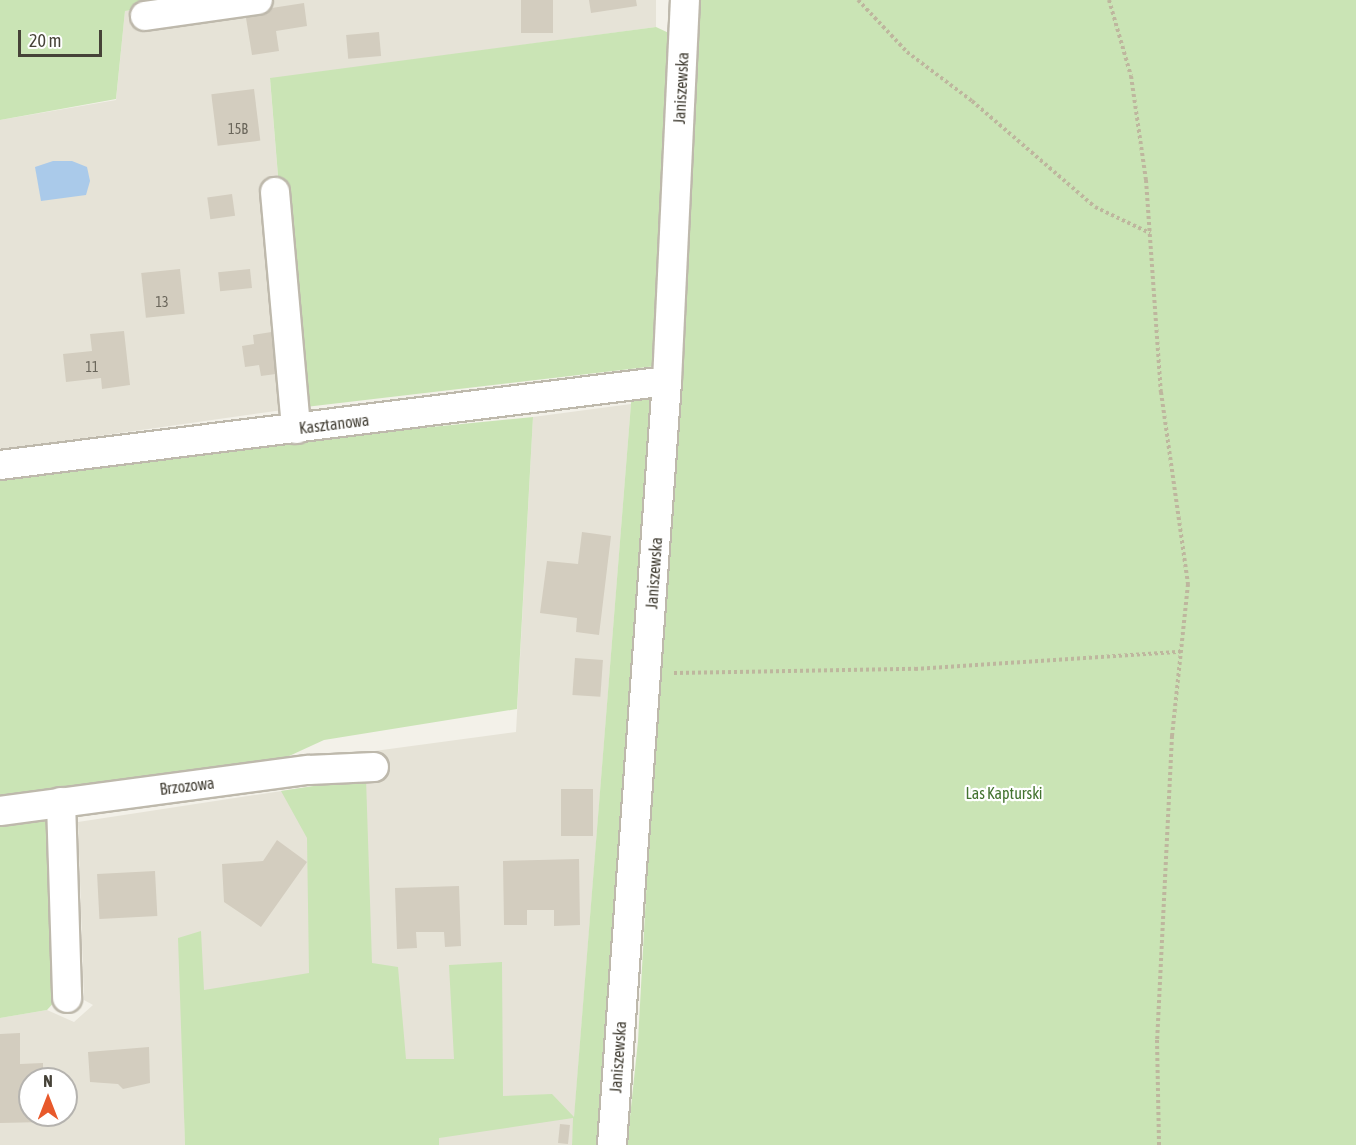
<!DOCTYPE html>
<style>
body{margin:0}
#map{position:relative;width:1356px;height:1145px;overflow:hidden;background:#f3f1e9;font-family:"Asap Condensed",sans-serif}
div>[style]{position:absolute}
.residential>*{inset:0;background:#e6e3d7}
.green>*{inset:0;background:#cae4b5}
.water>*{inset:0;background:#aacaea}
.building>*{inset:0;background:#d3cdbf;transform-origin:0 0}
.path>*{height:4px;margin-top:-2px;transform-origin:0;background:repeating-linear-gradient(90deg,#beb69e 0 3px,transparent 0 6px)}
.roads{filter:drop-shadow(2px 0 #beb9ac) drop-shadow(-2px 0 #beb9ac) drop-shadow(0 2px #beb9ac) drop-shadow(0 -2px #beb9ac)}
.minor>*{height:28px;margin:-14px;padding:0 14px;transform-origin:14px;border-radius:14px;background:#fff}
span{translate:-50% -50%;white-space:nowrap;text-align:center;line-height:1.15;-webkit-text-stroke:4.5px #fff;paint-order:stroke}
.number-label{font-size:14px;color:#69655a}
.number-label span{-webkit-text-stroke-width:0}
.street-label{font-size:16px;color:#464238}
.park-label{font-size:16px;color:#437330}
.north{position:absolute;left:18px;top:1067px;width:60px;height:60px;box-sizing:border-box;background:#fff;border:2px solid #b5b3af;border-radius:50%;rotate:0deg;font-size:16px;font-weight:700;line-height:24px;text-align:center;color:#464238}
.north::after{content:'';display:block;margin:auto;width:21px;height:27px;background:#e8592b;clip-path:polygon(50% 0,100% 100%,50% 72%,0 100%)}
.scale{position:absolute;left:18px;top:30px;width:84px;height:27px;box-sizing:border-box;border:3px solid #464238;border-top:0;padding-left:8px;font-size:18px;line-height:21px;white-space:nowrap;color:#464238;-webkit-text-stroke:4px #fff;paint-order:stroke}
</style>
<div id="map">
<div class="residential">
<i style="clip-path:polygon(198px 0,656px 0,656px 27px,270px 79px,297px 408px,0 450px,0 120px,116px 100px,125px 11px)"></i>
<i style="clip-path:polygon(evenodd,631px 404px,572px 1145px,439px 1145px,438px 1138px,181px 994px,185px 1145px,0 1145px,0 1018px,47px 1010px,74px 1022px,93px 1005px,84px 1000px,78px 822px,373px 777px,367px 752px,516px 732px,533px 417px,631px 404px,30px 1079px,66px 1079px,66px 1115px,30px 1115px,30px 1079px)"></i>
</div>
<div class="green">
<i style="clip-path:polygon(0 0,198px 0,125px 11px,116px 99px,0 120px)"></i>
<i style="clip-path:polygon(695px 0,1356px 0,1356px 1145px,627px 1145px,638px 1041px)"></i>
<i style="clip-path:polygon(656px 27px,671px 34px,656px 366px,297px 408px,270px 78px)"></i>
<i style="clip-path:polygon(632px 391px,654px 401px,607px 1145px,572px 1145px,573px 1118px,439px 1138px,439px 1145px,185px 1145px,178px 938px,201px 931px,204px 990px,309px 973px,307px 838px,281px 791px,366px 778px,372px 963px,398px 967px,406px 1059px,454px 1059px,449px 965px,502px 962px,503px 1096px,552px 1094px,574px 1117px)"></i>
<i style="clip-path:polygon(533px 417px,517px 709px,324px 740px,276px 762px,0 803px,0 477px,219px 448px)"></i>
<i style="clip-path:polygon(48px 820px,57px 999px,47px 1010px,0 1018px,0 824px)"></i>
</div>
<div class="water">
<i style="clip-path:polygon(53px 161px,72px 161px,87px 167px,90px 181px,86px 195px,41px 201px,35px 167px)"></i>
</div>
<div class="building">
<i style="left:521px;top:0;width:32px;height:33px"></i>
<i style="clip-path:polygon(589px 0,636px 0,637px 6px,591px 13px)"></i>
<i style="clip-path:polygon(304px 3px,307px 26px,276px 31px,279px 51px,252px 55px,245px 12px)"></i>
<i style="left:379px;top:32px;width:24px;height:33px;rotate:85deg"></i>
<i style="left:254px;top:89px;width:52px;height:43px;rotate:83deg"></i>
<i style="left:232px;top:194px;width:22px;height:25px;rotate:82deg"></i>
<i style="left:180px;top:269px;width:45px;height:39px;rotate:84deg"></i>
<i style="left:250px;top:269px;width:19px;height:32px;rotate:84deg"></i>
<i style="clip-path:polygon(124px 331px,130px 385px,102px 389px,101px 378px,66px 382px,63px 354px,92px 351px,90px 334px)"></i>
<i style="clip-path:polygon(278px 331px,283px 373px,261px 376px,259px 365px,245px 367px,242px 346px,254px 344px,253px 335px)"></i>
<i style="clip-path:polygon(582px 532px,611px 536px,599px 635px,576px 632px,577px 618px,540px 613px,547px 561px,578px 564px)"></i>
<i style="left:575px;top:658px;width:28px;height:37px;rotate:4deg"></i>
<i style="left:561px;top:789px;width:32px;height:47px"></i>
<i style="clip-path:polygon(277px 840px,307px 862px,261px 927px,224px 902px,222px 864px,263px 861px)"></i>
<i style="clip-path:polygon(579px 859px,580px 925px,554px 926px,554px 910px,527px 910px,527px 925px,504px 925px,503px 861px)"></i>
<i style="left:155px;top:871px;width:45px;height:58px;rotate:87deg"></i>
<i style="clip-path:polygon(459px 886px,461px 946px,445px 947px,444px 932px,416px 932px,417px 948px,397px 949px,395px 888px)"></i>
<i style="clip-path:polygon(20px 1033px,20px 1064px,43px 1063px,43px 1079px,30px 1079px,30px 1115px,44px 1115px,44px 1122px,0 1123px,0 1034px)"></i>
<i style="clip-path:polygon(149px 1047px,150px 1083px,123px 1089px,118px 1084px,90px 1082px,88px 1052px)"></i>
<i style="left:560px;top:1124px;width:10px;height:19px;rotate:6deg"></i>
</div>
<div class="path">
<i style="left:858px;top:0;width:71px;rotate:46.7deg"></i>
<i style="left:907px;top:52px;width:81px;rotate:37deg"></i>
<i style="left:972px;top:101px;width:162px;rotate:40.8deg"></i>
<i style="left:1095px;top:207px;width:61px;rotate:25.3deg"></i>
<i style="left:1109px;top:0;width:79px;rotate:73.9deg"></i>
<i style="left:1131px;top:76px;width:105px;rotate:81.8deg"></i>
<i style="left:1146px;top:180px;width:213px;rotate:86deg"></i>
<i style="left:1161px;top:392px;width:194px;rotate:82deg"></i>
<i style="left:1188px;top:584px;width:153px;rotate:96deg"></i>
<i style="left:1172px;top:736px;width:304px;rotate:92.8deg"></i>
<i style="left:1157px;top:1040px;width:105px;rotate:88.9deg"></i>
<i style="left:674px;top:673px;width:241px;rotate:-1deg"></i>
<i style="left:915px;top:669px;width:266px;rotate:-3.7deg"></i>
</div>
<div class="roads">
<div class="minor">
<i style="left:145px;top:16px;width:114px;rotate:-8.1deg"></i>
<i style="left:275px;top:192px;width:238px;rotate:84.9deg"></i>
<i style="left:0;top:465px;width:672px;rotate:-7.18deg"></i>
<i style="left:61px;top:802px;width:196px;rotate:88.2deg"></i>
<i style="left:0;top:811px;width:312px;rotate:-7.6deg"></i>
<i style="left:309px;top:770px;width:65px;rotate:-2.6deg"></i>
<i style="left:612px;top:1145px;width:766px;rotate:-85.88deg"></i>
<i style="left:667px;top:381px;width:381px;rotate:-87.3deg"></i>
</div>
</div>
<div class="number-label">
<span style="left:238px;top:129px">15B</span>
<span style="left:162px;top:302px">13</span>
<span style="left:92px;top:367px">11</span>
</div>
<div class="street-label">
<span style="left:681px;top:88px;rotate:-87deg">Janiszewska</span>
<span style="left:334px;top:424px;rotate:-7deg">Kasztanowa</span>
<span style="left:654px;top:573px;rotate:-86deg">Janiszewska</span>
<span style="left:187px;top:786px;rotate:-7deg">Brzozowa</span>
<span style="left:618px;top:1057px;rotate:-86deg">Janiszewska</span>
</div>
<div class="park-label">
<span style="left:1004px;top:793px">Las Kapturski</span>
</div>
<div class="north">N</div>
<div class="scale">20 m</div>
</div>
